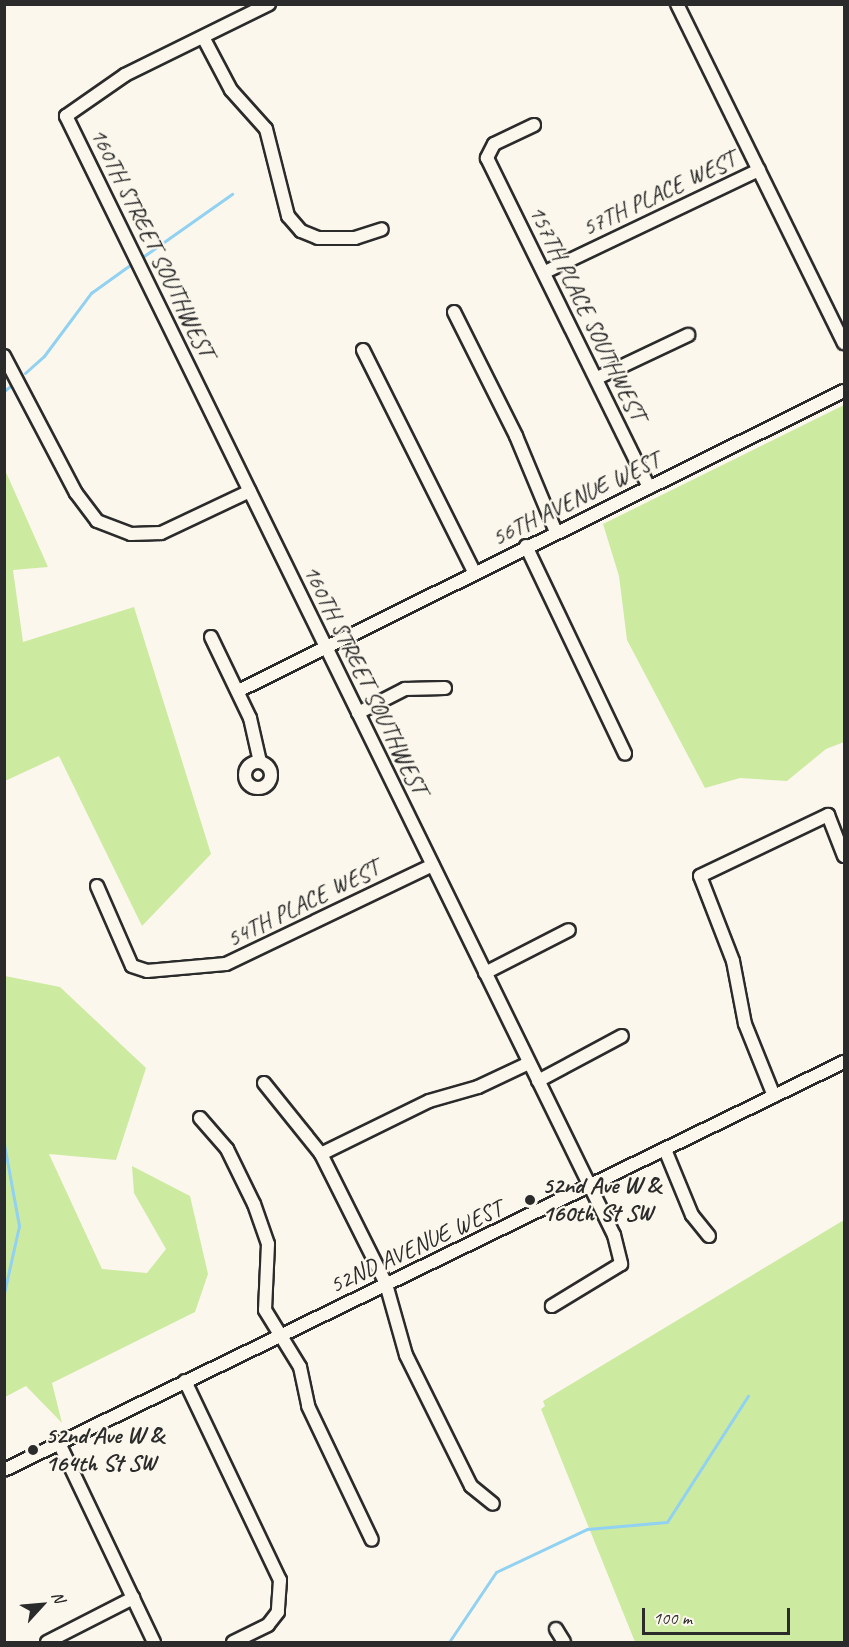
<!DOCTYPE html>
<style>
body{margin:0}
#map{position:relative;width:849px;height:1647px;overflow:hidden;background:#fbf7ec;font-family:Caveat,sans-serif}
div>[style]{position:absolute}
.green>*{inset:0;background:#cdeaa1}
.stream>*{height:3px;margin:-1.5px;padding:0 1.5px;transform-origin:1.5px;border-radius:1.5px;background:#91d1f2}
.roads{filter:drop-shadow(2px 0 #2b2b2b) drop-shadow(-2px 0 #2b2b2b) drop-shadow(0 2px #2b2b2b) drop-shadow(0 -2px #2b2b2b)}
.minor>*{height:12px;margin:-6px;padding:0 6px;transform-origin:6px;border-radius:6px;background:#fbf7ec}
.minor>.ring{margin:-6px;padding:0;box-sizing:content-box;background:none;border:12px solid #fbf7ec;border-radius:50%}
.dots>*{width:16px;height:16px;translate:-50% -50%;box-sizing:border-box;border:3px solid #fbf7ec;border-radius:50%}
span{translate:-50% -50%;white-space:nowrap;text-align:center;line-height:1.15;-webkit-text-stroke:4.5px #fbf7ec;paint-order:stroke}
.street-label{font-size:24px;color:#2b2b2b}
.poi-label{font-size:24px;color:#2b2b2b;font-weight:700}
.left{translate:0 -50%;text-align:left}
.frame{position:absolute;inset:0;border:6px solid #2b2b2b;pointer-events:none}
.north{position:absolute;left:12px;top:1575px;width:60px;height:60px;-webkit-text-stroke:4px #fbf7ec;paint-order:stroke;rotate:64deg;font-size:16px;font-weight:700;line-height:24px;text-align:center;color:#2b2b2b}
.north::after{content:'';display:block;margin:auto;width:21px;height:27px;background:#2b2b2b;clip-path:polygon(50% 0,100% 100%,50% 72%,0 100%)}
.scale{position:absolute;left:642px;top:1608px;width:148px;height:27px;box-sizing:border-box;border:3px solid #2b2b2b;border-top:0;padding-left:8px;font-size:18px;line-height:21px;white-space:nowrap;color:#2b2b2b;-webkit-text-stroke:4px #fbf7ec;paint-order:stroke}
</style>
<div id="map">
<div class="green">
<i style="clip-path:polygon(844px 405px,844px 742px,826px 749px,787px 781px,740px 778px,705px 788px,627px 640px,619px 576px,603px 524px)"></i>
<i style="clip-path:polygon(5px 470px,48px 567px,13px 570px,23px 642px,134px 607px,211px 854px,142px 926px,59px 756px,5px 781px)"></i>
<i style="clip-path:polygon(5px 976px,60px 987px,146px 1068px,116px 1160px,49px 1154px,102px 1269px,147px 1273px,166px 1249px,134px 1193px,132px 1166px,190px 1196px,208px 1274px,195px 1312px,52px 1383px,62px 1423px,26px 1386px,5px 1397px)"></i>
<i style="clip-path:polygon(844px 1220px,844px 1642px,635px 1642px,541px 1409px,545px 1406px,543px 1401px)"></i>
</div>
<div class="stream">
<i style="left:144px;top:256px;width:108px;rotate:-35.2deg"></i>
<i style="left:25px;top:373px;width:25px;rotate:-42deg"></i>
<i style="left:44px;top:356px;width:79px;rotate:-53.3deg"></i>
<i style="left:91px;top:293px;width:48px;rotate:-35.7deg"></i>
<i style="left:4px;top:391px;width:11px;rotate:-38deg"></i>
<i style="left:4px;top:1144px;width:83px;rotate:79.6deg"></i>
<i style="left:19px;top:1226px;width:69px;rotate:102.6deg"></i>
<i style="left:449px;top:1642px;width:84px;rotate:-56.1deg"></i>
<i style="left:496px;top:1572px;width:101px;rotate:-25.3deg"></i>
<i style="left:587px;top:1529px;width:80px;rotate:-5deg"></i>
<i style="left:667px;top:1522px;width:150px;rotate:-57.3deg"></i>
</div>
<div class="roads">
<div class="minor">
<i style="left:269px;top:4px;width:161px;rotate:153.8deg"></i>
<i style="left:125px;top:75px;width:72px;rotate:145.2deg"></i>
<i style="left:66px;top:116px;width:1246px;rotate:63.91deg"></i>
<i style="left:614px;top:1235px;width:30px;rotate:76deg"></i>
<i style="left:621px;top:1264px;width:81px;rotate:148.7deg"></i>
<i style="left:677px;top:4px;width:378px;rotate:63.8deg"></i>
<i style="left:203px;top:37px;width:60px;rotate:62.2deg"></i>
<i style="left:231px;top:90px;width:52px;rotate:48.1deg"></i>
<i style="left:266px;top:129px;width:90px;rotate:75.8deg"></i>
<i style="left:288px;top:216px;width:20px;rotate:49deg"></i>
<i style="left:301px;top:231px;width:18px;rotate:22deg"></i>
<i style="left:318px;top:238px;width:37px"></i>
<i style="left:355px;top:238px;width:28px;rotate:-18deg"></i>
<i style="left:534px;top:125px;width:44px;rotate:154.6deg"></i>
<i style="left:494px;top:144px;width:16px;rotate:117deg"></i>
<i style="left:487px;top:158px;width:367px;rotate:63.8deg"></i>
<i style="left:545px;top:272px;width:237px;rotate:-25.5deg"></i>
<i style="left:454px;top:312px;width:139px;rotate:63.4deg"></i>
<i style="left:516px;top:436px;width:104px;rotate:67.4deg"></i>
<i style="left:363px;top:350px;width:248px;rotate:63.4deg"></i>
<i style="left:4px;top:356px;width:155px;rotate:62.3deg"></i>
<i style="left:76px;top:493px;width:35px;rotate:53deg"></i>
<i style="left:97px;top:521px;width:36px;rotate:21deg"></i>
<i style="left:131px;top:534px;width:30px;rotate:-2deg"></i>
<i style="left:161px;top:533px;width:98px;rotate:-25.3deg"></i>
<i style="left:597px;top:378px;width:101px;rotate:-25.3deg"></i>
<i style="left:526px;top:546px;width:230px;rotate:64.5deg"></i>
<i style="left:211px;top:637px;width:90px;rotate:64.3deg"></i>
<i style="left:250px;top:718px;width:45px;rotate:77.2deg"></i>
<i style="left:238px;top:691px;width:676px;rotate:-26.34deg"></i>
<i style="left:358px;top:713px;width:53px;rotate:-27.1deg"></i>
<i style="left:405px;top:689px;width:40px;rotate:-1.4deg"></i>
<i class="ring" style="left:245px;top:762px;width:14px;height:14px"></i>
<i style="left:97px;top:886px;width:87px;rotate:66.4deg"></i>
<i style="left:132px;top:966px;width:16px;rotate:18deg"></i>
<i style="left:147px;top:971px;width:79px;rotate:-5.1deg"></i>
<i style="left:226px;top:964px;width:229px;rotate:-25.6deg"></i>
<i style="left:485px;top:973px;width:94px;rotate:-27.1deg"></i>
<i style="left:538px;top:1081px;width:95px;rotate:-28.2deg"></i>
<i style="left:264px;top:1083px;width:91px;rotate:51.2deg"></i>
<i style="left:321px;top:1154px;width:145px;rotate:63.4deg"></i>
<i style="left:386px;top:1284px;width:74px;rotate:74.3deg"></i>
<i style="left:406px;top:1355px;width:146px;rotate:63.6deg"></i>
<i style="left:471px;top:1486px;width:28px;rotate:39deg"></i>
<i style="left:774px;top:1096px;width:78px;rotate:-111.9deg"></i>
<i style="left:745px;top:1024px;width:64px;rotate:-100.8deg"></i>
<i style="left:733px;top:961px;width:91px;rotate:-111.2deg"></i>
<i style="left:700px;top:876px;width:142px;rotate:-25.5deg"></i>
<i style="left:828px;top:815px;width:44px;rotate:68.7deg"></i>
<i style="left:200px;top:1118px;width:41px;rotate:48.9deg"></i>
<i style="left:227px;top:1149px;width:61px;rotate:63.9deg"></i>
<i style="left:254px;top:1204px;width:42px;rotate:70.7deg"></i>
<i style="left:268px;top:1244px;width:66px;rotate:92.6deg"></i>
<i style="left:265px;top:1310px;width:67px;rotate:58.4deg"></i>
<i style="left:300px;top:1367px;width:40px;rotate:78deg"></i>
<i style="left:308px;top:1406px;width:148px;rotate:64.5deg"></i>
<i style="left:666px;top:1152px;width:68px;rotate:67.6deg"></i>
<i style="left:692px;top:1215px;width:27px;rotate:51deg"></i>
<i style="left:321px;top:1154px;width:120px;rotate:-26.1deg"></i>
<i style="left:429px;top:1101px;width:51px;rotate:-15.9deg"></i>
<i style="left:478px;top:1087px;width:56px;rotate:-25.2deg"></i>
<i style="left:185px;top:1381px;width:221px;rotate:64.5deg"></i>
<i style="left:280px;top:1580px;width:32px;rotate:94deg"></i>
<i style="left:278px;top:1612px;width:16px;rotate:128deg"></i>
<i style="left:268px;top:1625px;width:39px;rotate:154deg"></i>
<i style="left:59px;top:1443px;width:221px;rotate:64.5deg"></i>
<i style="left:4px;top:1470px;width:934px;rotate:-25.91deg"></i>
<i style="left:556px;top:1629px;width:15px;rotate:58deg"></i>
<i style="left:47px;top:1642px;width:97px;rotate:-27.1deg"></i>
</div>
</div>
<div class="dots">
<i style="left:530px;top:1200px;background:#2b2b2b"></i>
<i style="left:33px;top:1450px;background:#2b2b2b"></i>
</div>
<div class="street-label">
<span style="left:659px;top:194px;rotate:-25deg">57TH PLACE WEST</span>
<span style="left:152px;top:243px;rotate:64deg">160TH STREET SOUTHWEST</span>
<span style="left:587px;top:313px;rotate:64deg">157TH PLACE SOUTHWEST</span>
<span style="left:576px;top:499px;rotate:-26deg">56TH AVENUE WEST</span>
<span style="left:365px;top:680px;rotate:64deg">160TH STREET SOUTHWEST</span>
<span style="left:303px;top:904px;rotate:-26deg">54TH PLACE WEST</span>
<span style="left:416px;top:1247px;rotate:-25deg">52ND AVENUE WEST</span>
</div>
<div class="poi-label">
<span class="left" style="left:542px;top:1200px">52nd Ave W &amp;<br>160th St SW</span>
<span class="left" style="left:45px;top:1450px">52nd Ave W &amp;<br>164th St SW</span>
</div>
<div class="frame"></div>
<div class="north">N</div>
<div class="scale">100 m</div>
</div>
